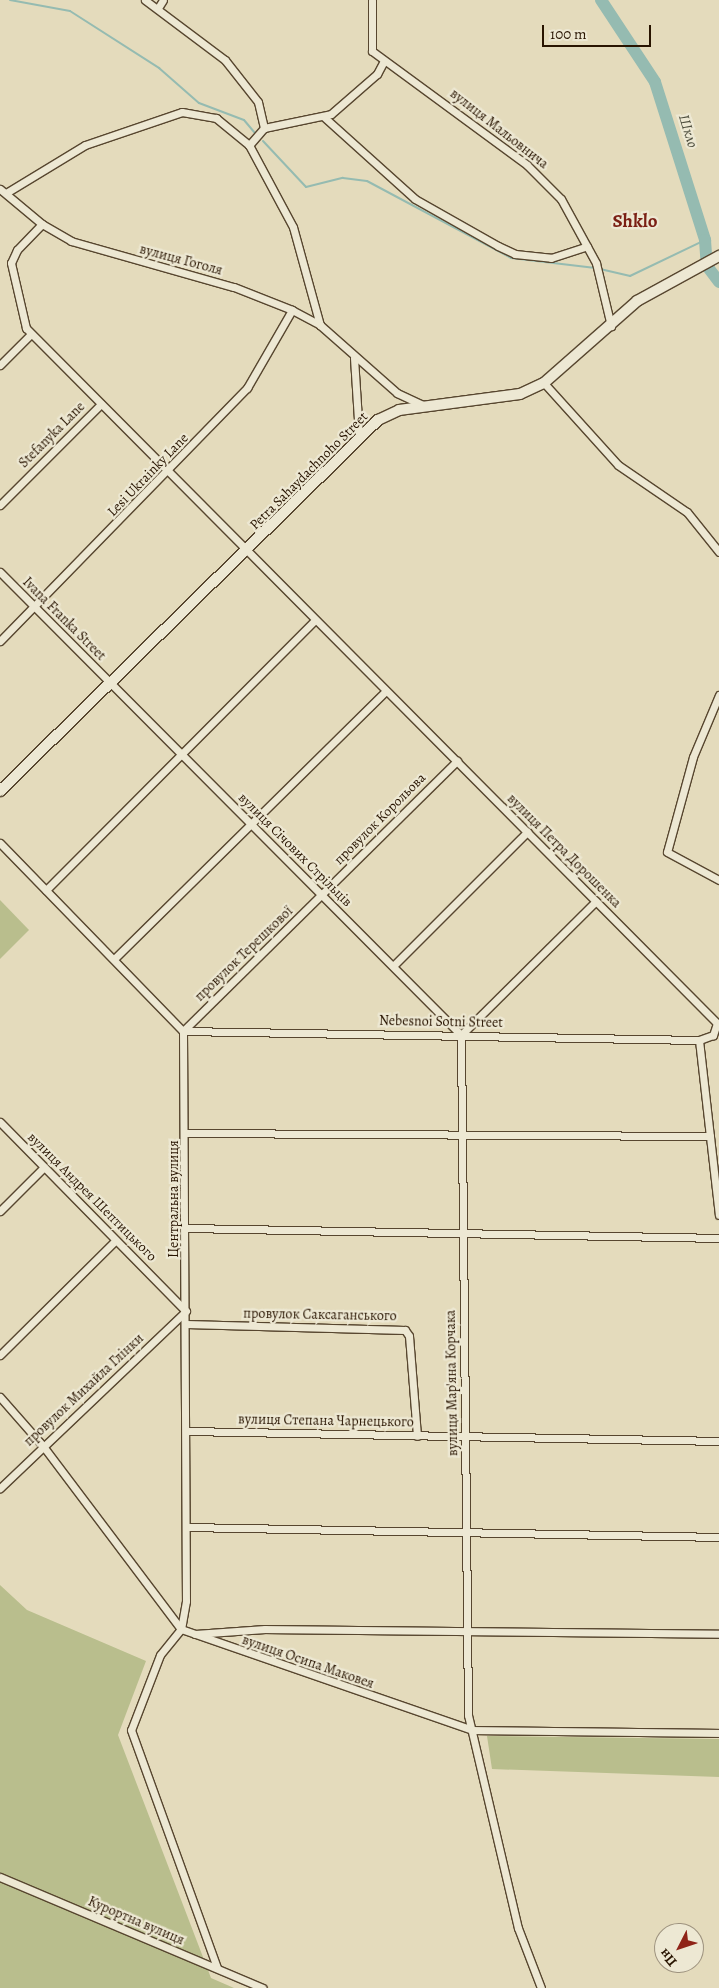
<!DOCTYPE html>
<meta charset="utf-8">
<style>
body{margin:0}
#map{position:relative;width:719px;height:1988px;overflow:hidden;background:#e4dbbc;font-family:Alegreya,serif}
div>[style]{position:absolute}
.green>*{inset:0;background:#b9be8d}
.stream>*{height:2px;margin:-1px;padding:0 1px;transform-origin:1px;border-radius:1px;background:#95bbb1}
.river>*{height:12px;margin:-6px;padding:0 6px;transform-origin:6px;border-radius:6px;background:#95bbb1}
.roads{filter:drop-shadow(1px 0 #57462f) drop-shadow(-1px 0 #57462f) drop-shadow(0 1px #57462f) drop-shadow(0 -1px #57462f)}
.street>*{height:7px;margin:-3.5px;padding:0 3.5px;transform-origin:3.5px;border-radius:3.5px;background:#ede8d3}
.secondary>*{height:10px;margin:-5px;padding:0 5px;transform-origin:5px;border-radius:5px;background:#ede8d3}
span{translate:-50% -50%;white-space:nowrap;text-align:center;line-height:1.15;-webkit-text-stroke:4.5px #ede8d3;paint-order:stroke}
.street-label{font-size:14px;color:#281400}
.water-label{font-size:15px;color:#4e4e3e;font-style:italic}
.district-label{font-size:19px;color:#7a1f14;font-weight:700}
.north{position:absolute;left:654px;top:1923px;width:50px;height:50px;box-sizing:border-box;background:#ede8d3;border:1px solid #9e937f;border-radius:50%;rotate:229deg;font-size:14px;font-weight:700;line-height:20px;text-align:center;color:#281400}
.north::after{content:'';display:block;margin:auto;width:18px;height:22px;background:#8f2418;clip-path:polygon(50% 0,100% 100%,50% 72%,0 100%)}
.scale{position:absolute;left:542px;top:25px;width:109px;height:22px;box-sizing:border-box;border:2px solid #281400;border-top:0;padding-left:6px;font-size:15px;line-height:18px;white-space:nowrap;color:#281400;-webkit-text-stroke:4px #ede8d3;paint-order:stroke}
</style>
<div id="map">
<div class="green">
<i style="clip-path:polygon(0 900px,29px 930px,0 959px)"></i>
<i style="clip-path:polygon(0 1585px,27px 1610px,146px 1661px,118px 1735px,211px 1978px,234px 1988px,0 1988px)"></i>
<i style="clip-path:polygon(487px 1736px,719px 1739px,719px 1777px,492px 1769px)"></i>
</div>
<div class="stream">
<i style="left:10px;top:0;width:61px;rotate:10.4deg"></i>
<i style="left:70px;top:11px;width:106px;rotate:32.6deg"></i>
<i style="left:159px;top:68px;width:53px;rotate:41.2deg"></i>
<i style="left:199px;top:103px;width:48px;rotate:20.7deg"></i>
<i style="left:244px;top:120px;width:16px;rotate:50deg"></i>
<i style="left:263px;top:141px;width:63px;rotate:46.9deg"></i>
<i style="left:306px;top:187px;width:38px;rotate:-14deg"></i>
<i style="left:343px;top:178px;width:24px;rotate:7deg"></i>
<i style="left:367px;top:181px;width:163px;rotate:28.1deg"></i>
<i style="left:511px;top:258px;width:85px;rotate:6.8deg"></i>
<i style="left:600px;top:269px;width:31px;rotate:13deg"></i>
<i style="left:630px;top:276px;width:83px;rotate:-25.6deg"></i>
</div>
<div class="river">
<i style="left:601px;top:0;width:98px;rotate:56.6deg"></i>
<i style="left:655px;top:82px;width:166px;rotate:72.4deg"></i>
<i style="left:705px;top:240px;width:26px;rotate:86deg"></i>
<i style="left:707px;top:266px;width:20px;rotate:53deg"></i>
</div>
<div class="roads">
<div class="street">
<i style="left:145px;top:0;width:100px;rotate:36.9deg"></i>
<i style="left:225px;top:60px;width:53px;rotate:51.8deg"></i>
<i style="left:258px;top:102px;width:27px;rotate:77deg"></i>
<i style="left:264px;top:128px;width:23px;rotate:131deg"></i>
<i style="left:249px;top:145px;width:93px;rotate:61.8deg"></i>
<i style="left:293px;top:227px;width:102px;rotate:74.6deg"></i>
<i style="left:372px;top:0;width:51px;rotate:90deg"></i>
<i style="left:372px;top:51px;width:192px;rotate:36.3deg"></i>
<i style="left:527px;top:165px;width:48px;rotate:45deg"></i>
<i style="left:561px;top:199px;width:73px;rotate:61.3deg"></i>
<i style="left:596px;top:263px;width:65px;rotate:76.6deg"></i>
<i style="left:158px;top:8px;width:9px;rotate:-58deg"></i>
<i style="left:324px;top:117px;width:122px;rotate:42deg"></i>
<i style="left:415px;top:199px;width:95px;rotate:29.5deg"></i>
<i style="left:498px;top:246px;width:19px;rotate:25deg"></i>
<i style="left:515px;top:254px;width:36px;rotate:6deg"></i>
<i style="left:551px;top:258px;width:38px;rotate:-18deg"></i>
<i style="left:264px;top:128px;width:68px;rotate:-11.8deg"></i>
<i style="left:331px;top:114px;width:61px;rotate:-41deg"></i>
<i style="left:377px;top:74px;width:15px;rotate:-62deg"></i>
<i style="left:0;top:189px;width:55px;rotate:39.8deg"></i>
<i style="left:42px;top:224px;width:34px;rotate:30deg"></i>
<i style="left:71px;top:241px;width:169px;rotate:15.8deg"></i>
<i style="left:234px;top:287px;width:62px;rotate:21.6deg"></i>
<i style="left:292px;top:310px;width:32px;rotate:28deg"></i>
<i style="left:320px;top:325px;width:103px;rotate:41.4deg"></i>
<i style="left:397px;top:393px;width:29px;rotate:25deg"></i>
<i style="left:6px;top:193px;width:92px;rotate:-31.3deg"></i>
<i style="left:85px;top:145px;width:102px;rotate:-18.8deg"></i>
<i style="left:182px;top:112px;width:35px;rotate:10deg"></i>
<i style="left:216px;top:118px;width:43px;rotate:39.3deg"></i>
<i style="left:42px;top:224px;width:36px;rotate:134deg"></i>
<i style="left:17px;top:250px;width:14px;rotate:115deg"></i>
<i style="left:11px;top:263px;width:67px;rotate:77deg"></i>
<i style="left:26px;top:328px;width:980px;rotate:45.17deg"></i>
<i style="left:717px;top:1023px;width:13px;rotate:108deg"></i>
<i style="left:713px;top:1035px;width:15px;rotate:160deg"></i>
<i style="left:699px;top:1040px;width:176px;rotate:83.5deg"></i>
<i style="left:354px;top:358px;width:78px;rotate:86.3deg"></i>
<i style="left:0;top:365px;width:44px;rotate:-45deg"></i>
<i style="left:544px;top:383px;width:110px;rotate:47.9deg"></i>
<i style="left:618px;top:465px;width:83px;rotate:34.3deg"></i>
<i style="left:687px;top:512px;width:51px;rotate:51.3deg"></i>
<i style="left:0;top:505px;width:143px;rotate:-45deg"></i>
<i style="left:0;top:572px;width:653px;rotate:45.12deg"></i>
<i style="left:0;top:641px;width:354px;rotate:-45.7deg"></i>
<i style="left:247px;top:388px;width:90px;rotate:-60deg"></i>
<i style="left:719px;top:695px;width:67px;rotate:112.8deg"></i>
<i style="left:693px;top:757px;width:98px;rotate:105.3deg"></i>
<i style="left:667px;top:852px;width:59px;rotate:28.3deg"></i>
<i style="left:0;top:843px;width:262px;rotate:45.8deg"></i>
<i style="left:183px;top:1031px;width:570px;rotate:89.7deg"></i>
<i style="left:186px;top:1601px;width:28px;rotate:100deg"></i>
<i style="left:181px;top:1629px;width:33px;rotate:129deg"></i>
<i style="left:160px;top:1655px;width:80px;rotate:111.1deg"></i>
<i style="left:131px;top:1730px;width:253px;rotate:70.1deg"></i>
<i style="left:46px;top:890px;width:381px;rotate:-45.1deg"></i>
<i style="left:114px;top:959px;width:382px;rotate:-44.6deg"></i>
<i style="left:393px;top:966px;width:190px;rotate:-45deg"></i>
<i style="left:183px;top:1031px;width:516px;rotate:1deg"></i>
<i style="left:183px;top:1031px;width:385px;rotate:-44.6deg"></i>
<i style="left:461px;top:1035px;width:680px;rotate:89.41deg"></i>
<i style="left:468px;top:1715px;width:219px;rotate:76.8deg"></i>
<i style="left:518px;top:1928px;width:64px;rotate:69deg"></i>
<i style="left:461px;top:1035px;width:190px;rotate:-44.8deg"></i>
<i style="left:0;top:1122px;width:265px;rotate:45.5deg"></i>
<i style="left:186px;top:1311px;width:257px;rotate:136.4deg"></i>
<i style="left:186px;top:1133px;width:524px;rotate:0.33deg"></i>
<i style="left:0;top:1211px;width:62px;rotate:-45deg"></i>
<i style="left:186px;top:1228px;width:533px;rotate:1.07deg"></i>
<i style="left:186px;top:1324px;width:219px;rotate:1.6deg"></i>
<i style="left:405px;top:1330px;width:7px;rotate:56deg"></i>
<i style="left:409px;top:1336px;width:100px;rotate:85.4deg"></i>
<i style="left:0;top:1355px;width:163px;rotate:-44.8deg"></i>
<i style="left:0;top:1397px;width:65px;rotate:48.7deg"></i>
<i style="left:43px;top:1446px;width:229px;rotate:53deg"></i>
<i style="left:181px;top:1629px;width:309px;rotate:19.1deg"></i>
<i style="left:473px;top:1730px;width:246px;rotate:0.7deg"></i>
<i style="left:186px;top:1431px;width:533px;rotate:1.07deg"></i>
<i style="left:186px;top:1527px;width:533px;rotate:1.07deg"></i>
<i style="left:195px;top:1634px;width:70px;rotate:-4.1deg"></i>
<i style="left:265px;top:1629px;width:454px;rotate:0.6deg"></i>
<i style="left:0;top:1877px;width:285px;rotate:22.9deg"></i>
</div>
<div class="secondary">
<i style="left:0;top:791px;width:530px;rotate:-44.46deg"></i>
<i style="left:378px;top:420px;width:23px;rotate:-25deg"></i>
<i style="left:399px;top:410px;width:122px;rotate:-7.5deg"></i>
<i style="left:520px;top:394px;width:26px;rotate:-25deg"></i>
<i style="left:544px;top:383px;width:124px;rotate:-41.4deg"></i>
<i style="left:637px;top:301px;width:94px;rotate:-28.8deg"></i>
</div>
</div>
<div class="street-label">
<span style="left:499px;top:129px;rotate:38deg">вулиця Мальовнича</span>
<span style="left:181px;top:260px;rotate:15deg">вулиця Гоголя</span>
<span style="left:52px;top:435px;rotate:-45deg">Stefanyka Lane</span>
<span style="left:309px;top:471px;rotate:-45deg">Petra Sahaydachnoho Street</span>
<span style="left:148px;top:475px;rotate:-46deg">Lesi Ukrainky Lane</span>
<span style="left:64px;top:619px;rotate:45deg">Ivana Franka Street</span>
<span style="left:380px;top:819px;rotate:-45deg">провулок Корольова</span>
<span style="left:295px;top:850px;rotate:45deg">вулиця Січових Стрільців</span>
<span style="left:564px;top:851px;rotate:45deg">вулиця Петра Дорошенка</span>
<span style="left:244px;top:954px;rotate:-44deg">провулок Терешкової</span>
<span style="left:441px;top:1022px;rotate:1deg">Nebesnoi Sotni Street</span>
<span style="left:92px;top:1197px;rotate:45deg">вулиця Андрея Шептицького</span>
<span style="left:174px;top:1199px;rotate:-90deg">Центральна вулиця</span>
<span style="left:320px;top:1315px;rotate:1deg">провулок Саксаганського</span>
<span style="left:452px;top:1383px;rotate:-91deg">вулиця Мар'яна Корчака</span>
<span style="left:84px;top:1390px;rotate:-43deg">провулок Михайла Глінки</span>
<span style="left:326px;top:1421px;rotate:1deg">вулиця Степана Чарнецького</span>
<span style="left:308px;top:1662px;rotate:19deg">вулиця Осипа Маковея</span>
<span style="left:136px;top:1921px;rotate:23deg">Курортна вулиця</span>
</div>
<div class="water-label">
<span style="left:688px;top:131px;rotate:73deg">Шкло</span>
</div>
<div class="district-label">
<span style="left:635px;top:222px">Shklo</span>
</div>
<div class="north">Пн</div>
<div class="scale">100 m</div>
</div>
